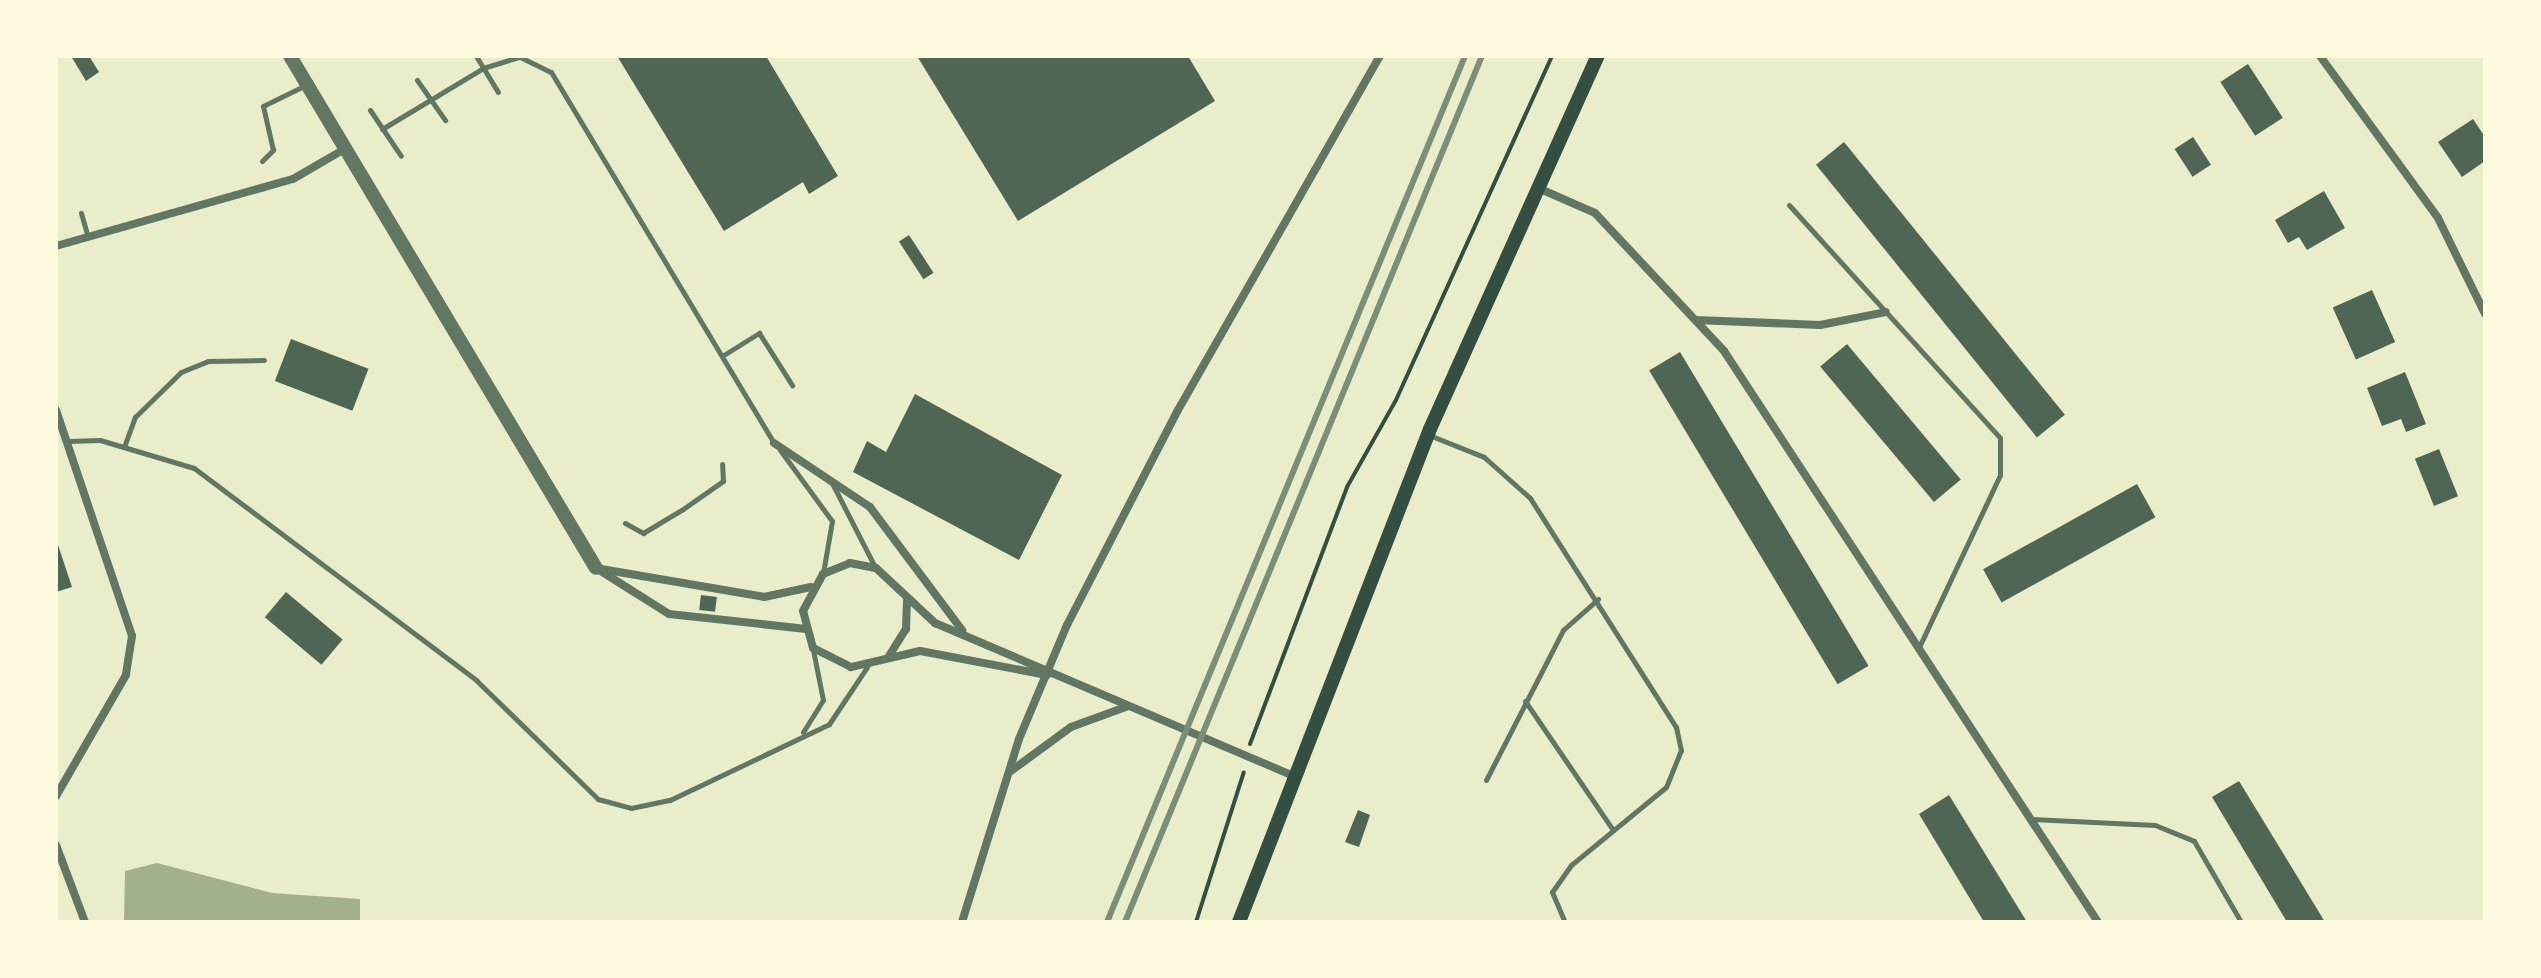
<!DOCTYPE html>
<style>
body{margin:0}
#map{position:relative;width:2541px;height:978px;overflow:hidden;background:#e9edc9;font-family:Barlow,sans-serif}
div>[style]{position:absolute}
.water>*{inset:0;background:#a3b18a}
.building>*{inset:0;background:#4f6655;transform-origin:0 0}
.path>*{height:4px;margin:-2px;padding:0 2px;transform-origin:2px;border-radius:2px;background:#344e41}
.service>*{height:5px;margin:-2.5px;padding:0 2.5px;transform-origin:2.5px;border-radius:2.5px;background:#617663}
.minor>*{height:8px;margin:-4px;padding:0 4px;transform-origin:4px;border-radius:4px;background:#617663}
.tertiary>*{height:14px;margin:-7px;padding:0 7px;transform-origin:7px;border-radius:7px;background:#617663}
.secondary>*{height:14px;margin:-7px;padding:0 7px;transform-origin:7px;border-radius:7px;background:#344e41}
.rail>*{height:6px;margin:-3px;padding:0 3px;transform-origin:3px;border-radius:3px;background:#7c8e77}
span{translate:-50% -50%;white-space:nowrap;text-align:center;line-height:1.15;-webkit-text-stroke:6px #fefae0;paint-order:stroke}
.frame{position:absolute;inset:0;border:58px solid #fefae0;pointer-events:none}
</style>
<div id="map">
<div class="water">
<i style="clip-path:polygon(157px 863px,272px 893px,360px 899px,360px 922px,124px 922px,125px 871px)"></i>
</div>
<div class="building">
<i style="clip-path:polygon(71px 56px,89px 56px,99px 72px,86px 81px)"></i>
<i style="clip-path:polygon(617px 56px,766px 56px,838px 176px,809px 194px,803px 182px,724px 231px)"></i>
<i style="clip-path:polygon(917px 56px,1188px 56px,1215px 101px,1018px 221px)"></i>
<i style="left:2248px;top:64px;width:64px;height:33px;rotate:57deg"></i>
<i style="clip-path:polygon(2473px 119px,2485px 137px,2485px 161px,2462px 177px,2438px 142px)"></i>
<i style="left:2193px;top:137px;width:33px;height:22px;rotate:57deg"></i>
<i style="left:1844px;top:142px;width:351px;height:36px;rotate:51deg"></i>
<i style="clip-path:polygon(2324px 191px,2345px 228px,2307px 250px,2299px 237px,2288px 243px,2275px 220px)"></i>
<i style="left:909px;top:235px;width:45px;height:12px;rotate:57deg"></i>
<i style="left:2372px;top:290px;width:57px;height:43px;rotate:66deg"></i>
<i style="left:291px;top:339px;width:83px;height:45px;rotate:21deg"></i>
<i style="left:1847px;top:344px;width:177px;height:35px;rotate:50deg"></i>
<i style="left:1680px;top:352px;width:366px;height:36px;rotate:59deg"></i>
<i style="clip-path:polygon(2405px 372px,2426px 424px,2406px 432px,2401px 419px,2382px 426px,2367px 388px)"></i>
<i style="clip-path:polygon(915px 394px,1062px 475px,1019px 560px,853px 472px,867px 441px,886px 452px)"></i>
<i style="left:2439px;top:449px;width:51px;height:26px;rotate:68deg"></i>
<i style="left:2137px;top:484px;width:38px;height:176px;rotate:61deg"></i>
<i style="clip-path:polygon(56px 539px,72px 587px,56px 592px)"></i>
<i style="left:286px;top:592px;width:74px;height:33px;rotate:40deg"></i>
<i style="left:701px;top:595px;width:16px;height:15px;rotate:7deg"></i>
<i style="clip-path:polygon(2239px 781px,2325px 922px,2287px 922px,2212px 797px)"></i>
<i style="clip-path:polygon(1949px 795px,2027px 922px,1984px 922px,1919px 814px)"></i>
<i style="clip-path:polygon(1358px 810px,1370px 815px,1359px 847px,1345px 842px)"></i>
</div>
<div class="path">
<i style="left:1250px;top:744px;width:275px;rotate:-69.3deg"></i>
<i style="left:1347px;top:487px;width:100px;rotate:-60.6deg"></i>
<i style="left:1396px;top:400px;width:378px;rotate:-65.6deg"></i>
<i style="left:1196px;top:922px;width:157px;rotate:-72.3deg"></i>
</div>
<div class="service">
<i style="left:476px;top:56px;width:42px;rotate:58.6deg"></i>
<i style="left:417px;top:80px;width:49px;rotate:55deg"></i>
<i style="left:370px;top:110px;width:55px;rotate:56deg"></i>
<i style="left:382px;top:129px;width:118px;rotate:-31.1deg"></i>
<i style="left:483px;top:68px;width:39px;rotate:-17deg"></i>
<i style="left:520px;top:57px;width:34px;rotate:26deg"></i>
<i style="left:551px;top:72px;width:433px;rotate:59deg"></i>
<i style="left:262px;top:161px;width:16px;rotate:-45deg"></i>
<i style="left:273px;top:150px;width:45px;rotate:-102.8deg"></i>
<i style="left:263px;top:106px;width:46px;rotate:-26deg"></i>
<i style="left:1789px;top:205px;width:314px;rotate:47.8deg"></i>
<i style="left:2000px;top:438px;width:37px;rotate:90deg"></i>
<i style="left:2000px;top:475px;width:190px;rotate:115.2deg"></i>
<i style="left:81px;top:213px;width:25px;rotate:74deg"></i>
<i style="left:722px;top:356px;width:44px;rotate:-31.9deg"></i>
<i style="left:759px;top:333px;width:62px;rotate:57.6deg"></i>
<i style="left:1429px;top:435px;width:59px;rotate:21.8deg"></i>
<i style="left:1484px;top:457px;width:62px;rotate:41.7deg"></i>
<i style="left:1530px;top:498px;width:272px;rotate:57.5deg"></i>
<i style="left:1676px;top:727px;width:24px;rotate:78deg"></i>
<i style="left:1681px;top:750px;width:40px;rotate:112deg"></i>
<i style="left:1666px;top:787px;width:123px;rotate:140.6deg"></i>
<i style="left:1571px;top:865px;width:33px;rotate:125deg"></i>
<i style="left:1552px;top:892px;width:33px;rotate:67deg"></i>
<i style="left:69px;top:441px;width:31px;rotate:-2deg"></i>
<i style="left:100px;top:440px;width:98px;rotate:16.6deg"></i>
<i style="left:194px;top:468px;width:353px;rotate:36.9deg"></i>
<i style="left:476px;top:680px;width:170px;rotate:44.3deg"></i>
<i style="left:598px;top:799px;width:34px;rotate:15deg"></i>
<i style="left:631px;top:808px;width:40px;rotate:-12deg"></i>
<i style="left:670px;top:800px;width:176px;rotate:-25.5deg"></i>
<i style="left:829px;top:724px;width:69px;rotate:-56.3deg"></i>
<i style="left:124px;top:447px;width:32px;rotate:-70deg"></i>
<i style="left:135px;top:417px;width:64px;rotate:-44.4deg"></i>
<i style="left:181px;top:372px;width:29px;rotate:-22deg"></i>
<i style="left:208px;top:361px;width:56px;rotate:-1deg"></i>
<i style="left:780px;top:450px;width:88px;rotate:53.8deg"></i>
<i style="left:832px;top:521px;width:53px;rotate:99.8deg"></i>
<i style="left:832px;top:483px;width:94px;rotate:62.9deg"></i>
<i style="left:625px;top:523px;width:21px;rotate:29deg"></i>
<i style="left:643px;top:533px;width:47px;rotate:-31deg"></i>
<i style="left:683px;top:509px;width:49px;rotate:-35deg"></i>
<i style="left:723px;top:481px;width:17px;rotate:-93deg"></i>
<i style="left:1525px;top:701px;width:156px;rotate:55.7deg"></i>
<i style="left:803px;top:732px;width:38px;rotate:-58deg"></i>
<i style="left:823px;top:700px;width:51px;rotate:-101.3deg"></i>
<i style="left:1486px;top:780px;width:169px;rotate:-62.8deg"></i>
<i style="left:1563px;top:630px;width:47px;rotate:-41.5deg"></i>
<i style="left:2032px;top:819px;width:123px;rotate:2.8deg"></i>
<i style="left:2155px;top:825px;width:42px;rotate:22.3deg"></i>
<i style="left:2194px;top:841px;width:94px;rotate:59.9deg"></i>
</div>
<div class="minor">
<i style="left:2320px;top:56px;width:200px;rotate:53.9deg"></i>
<i style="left:2438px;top:218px;width:107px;rotate:63.9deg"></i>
<i style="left:1538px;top:188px;width:62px;rotate:23.7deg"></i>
<i style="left:1595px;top:213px;width:189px;rotate:46.9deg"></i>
<i style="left:1724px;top:351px;width:683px;rotate:56.78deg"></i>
<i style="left:56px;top:246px;width:246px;rotate:-15.8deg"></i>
<i style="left:293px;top:179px;width:58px;rotate:-30.1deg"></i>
<i style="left:1696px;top:320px;width:124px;rotate:2.3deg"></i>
<i style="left:1820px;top:325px;width:67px;rotate:-11.1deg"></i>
<i style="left:56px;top:410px;width:238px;rotate:71.4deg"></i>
<i style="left:132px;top:636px;width:39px;rotate:99deg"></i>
<i style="left:126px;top:675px;width:140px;rotate:120deg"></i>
<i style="left:774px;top:443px;width:115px;rotate:33.7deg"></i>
<i style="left:870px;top:507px;width:154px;rotate:53.2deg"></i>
<i style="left:596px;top:568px;width:86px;rotate:32.2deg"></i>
<i style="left:669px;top:614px;width:138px;rotate:6.2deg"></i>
<i style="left:601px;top:569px;width:165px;rotate:9.7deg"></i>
<i style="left:764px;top:597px;width:48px;rotate:-12deg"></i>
<i style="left:889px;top:656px;width:32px;rotate:-58deg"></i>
<i style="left:906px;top:629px;width:28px;rotate:-88deg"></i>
<i style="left:1047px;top:675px;width:129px;rotate:-169.3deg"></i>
<i style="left:920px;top:651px;width:71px;rotate:166.9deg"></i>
<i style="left:851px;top:667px;width:42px;rotate:-153.4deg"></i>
<i style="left:813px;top:648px;width:38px;rotate:-105deg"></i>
<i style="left:803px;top:611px;width:42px;rotate:-61.6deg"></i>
<i style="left:823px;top:574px;width:29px;rotate:-22deg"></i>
<i style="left:850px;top:563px;width:26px;rotate:11deg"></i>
<i style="left:876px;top:568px;width:81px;rotate:43deg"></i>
<i style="left:935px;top:623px;width:387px;rotate:23.1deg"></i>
<i style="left:1011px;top:771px;width:74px;rotate:-36.3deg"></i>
<i style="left:1071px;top:727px;width:59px;rotate:-20deg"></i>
<i style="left:56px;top:845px;width:82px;rotate:69.4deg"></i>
<i style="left:962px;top:922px;width:192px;rotate:-72.7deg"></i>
<i style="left:1019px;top:739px;width:124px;rotate:-67.2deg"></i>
<i style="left:1067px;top:625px;width:242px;rotate:-62.7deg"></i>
<i style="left:1178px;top:410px;width:408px;rotate:-60.3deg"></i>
</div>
<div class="tertiary">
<i style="left:290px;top:56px;width:596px;rotate:59.14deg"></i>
</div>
<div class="secondary">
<i style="left:1239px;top:922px;width:529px;rotate:-68.82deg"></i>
<i style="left:1430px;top:429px;width:409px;rotate:-65.8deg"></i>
</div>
<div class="rail">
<i style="left:1107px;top:922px;width:937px;rotate:-67.54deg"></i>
<i style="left:1125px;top:922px;width:937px;rotate:-67.6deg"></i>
</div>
<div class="frame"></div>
</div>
